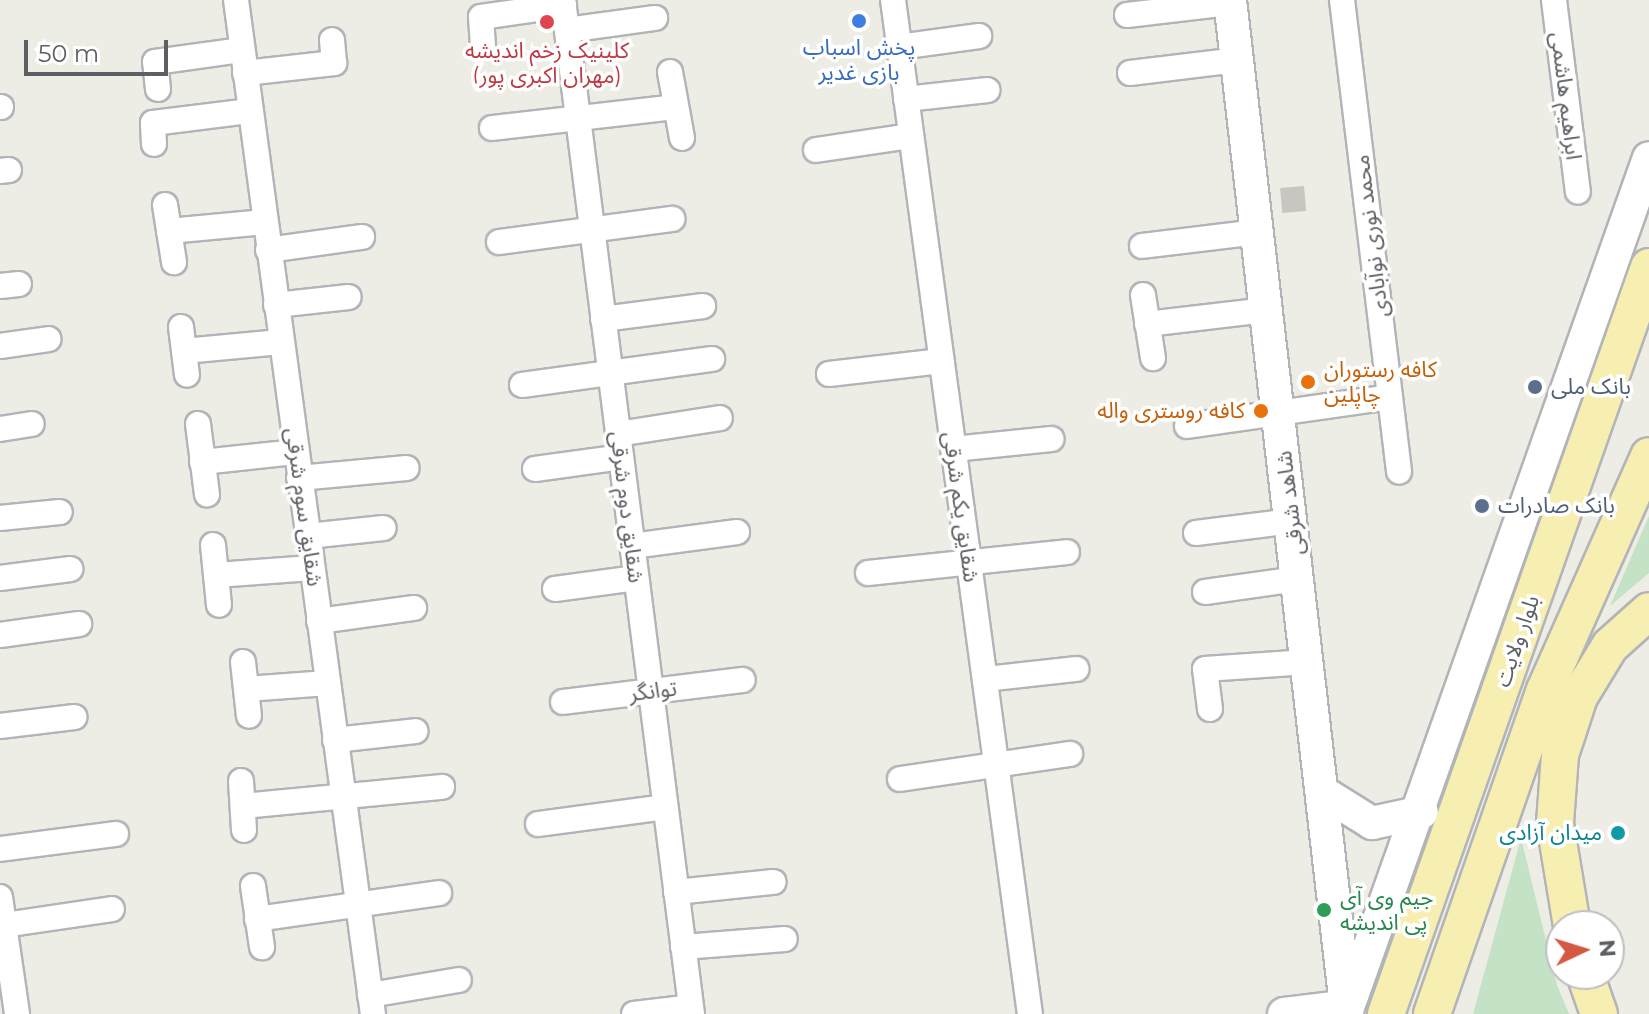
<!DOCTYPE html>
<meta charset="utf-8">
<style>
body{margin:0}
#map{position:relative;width:1649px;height:1014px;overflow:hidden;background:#edece5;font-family:Montserrat,"Noto Sans Arabic",sans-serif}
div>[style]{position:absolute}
.green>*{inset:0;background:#c4e2c6}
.building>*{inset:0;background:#c9c6c1;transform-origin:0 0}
.roads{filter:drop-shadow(2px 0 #b2b4b8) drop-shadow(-2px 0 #b2b4b8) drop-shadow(0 2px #b2b4b8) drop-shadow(0 -2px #b2b4b8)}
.minor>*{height:24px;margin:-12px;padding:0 12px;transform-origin:12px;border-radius:12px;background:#fff}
.secondary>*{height:32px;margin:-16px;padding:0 16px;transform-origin:16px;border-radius:16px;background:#fff}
.primary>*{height:36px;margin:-18px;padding:0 18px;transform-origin:18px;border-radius:18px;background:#f6efb1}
.dots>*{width:22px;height:22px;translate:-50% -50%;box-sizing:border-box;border:4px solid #fff;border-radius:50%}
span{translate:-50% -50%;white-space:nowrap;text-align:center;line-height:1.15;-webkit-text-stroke:7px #fff;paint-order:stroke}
.shop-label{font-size:22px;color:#366cbe}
.health-label{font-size:22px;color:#be3a42}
.street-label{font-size:22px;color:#5c5f63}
.food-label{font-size:22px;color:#c56008}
.left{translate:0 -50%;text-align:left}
.right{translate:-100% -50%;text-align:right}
.service-label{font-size:22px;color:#4e5e75}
.culture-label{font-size:22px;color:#0d838f}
.leisure-label{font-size:22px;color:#27864d}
.north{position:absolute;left:1545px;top:910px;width:80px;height:80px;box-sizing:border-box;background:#fff;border:2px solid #bebfc1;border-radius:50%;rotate:86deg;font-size:22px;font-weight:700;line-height:32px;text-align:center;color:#5c5f63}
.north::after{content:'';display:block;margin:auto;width:28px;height:36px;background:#d55843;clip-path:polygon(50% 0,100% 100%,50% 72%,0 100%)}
.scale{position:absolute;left:24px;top:40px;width:144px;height:36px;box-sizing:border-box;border:4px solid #5c5f63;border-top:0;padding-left:10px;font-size:24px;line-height:28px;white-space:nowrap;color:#5c5f63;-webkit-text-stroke:6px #fff;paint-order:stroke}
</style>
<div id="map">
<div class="green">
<i style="clip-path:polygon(1649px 516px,1649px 573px,1610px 606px)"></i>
<i style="clip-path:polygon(1521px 838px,1557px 985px,1569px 1014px,1473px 1014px)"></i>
</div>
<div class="building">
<i style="left:1304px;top:186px;width:25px;height:24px;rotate:85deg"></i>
</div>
<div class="roads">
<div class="minor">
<i style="left:236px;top:0;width:1023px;rotate:82.31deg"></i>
<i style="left:563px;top:0;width:1022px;rotate:82.75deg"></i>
<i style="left:893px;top:0;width:1023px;rotate:82.31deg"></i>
<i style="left:1342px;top:0;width:475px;rotate:83.1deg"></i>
<i style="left:1554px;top:0;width:193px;rotate:82.9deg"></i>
<i style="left:1127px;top:15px;width:105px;rotate:-6.6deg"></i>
<i style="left:567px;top:30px;width:89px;rotate:-7.8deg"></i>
<i style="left:483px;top:46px;width:29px;rotate:-94deg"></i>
<i style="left:481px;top:17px;width:84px;rotate:-8.2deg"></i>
<i style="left:899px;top:47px;width:81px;rotate:-7.8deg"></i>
<i style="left:670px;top:72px;width:67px;rotate:79.7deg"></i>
<i style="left:245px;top:73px;width:90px;rotate:-6.4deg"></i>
<i style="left:334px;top:63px;width:23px;rotate:-95deg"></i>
<i style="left:1130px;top:73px;width:109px;rotate:-6.9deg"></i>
<i style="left:158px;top:89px;width:27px;rotate:-96deg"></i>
<i style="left:155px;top:62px;width:88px;rotate:-7.9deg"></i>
<i style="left:906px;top:99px;width:82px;rotate:-6.3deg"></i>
<i style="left:0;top:107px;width:1px"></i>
<i style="left:492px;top:128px;width:185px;rotate:-6.5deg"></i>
<i style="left:154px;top:144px;width:21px;rotate:-93deg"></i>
<i style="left:153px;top:123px;width:98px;rotate:-7.1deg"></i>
<i style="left:816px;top:150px;width:96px;rotate:-8.4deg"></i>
<i style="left:0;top:171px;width:9px;rotate:-6deg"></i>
<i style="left:165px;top:205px;width:58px;rotate:81deg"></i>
<i style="left:169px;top:231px;width:96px;rotate:-5.4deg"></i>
<i style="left:499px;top:242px;width:175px;rotate:-7.6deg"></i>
<i style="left:1142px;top:246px;width:117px;rotate:-6.9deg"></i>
<i style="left:268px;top:250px;width:95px;rotate:-7.9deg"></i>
<i style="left:0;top:286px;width:19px;rotate:-6deg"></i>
<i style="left:1143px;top:295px;width:64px;rotate:81deg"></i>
<i style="left:276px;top:305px;width:73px;rotate:-6.3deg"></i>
<i style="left:603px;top:319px;width:101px;rotate:-7.4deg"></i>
<i style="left:1147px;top:324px;width:121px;rotate:-6.7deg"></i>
<i style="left:181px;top:327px;width:48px;rotate:82.9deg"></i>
<i style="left:0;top:346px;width:49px;rotate:-8.1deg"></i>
<i style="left:184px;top:351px;width:97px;rotate:-5.3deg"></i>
<i style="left:829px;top:374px;width:113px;rotate:-6.6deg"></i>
<i style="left:522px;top:385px;width:192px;rotate:-7.8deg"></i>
<i style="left:198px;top:424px;width:71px;rotate:82.7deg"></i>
<i style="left:1187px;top:426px;width:205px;rotate:-8.1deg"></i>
<i style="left:0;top:429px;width:32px;rotate:-9deg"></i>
<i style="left:618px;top:434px;width:103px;rotate:-8.9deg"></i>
<i style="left:953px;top:449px;width:99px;rotate:-5.8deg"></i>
<i style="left:202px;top:462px;width:95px;rotate:-6.1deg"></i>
<i style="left:535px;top:469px;width:87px;rotate:-7.9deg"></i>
<i style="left:299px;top:478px;width:108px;rotate:-5.3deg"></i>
<i style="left:0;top:518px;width:60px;rotate:-5.7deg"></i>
<i style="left:1196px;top:533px;width:97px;rotate:-7.1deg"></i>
<i style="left:308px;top:536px;width:76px;rotate:-6deg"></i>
<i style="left:213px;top:545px;width:60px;rotate:84.3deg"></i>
<i style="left:632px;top:546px;width:106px;rotate:-7.6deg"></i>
<i style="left:868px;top:573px;width:200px;rotate:-6deg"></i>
<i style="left:216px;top:575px;width:96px;rotate:-4.2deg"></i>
<i style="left:0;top:578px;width:71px;rotate:-7.3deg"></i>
<i style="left:555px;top:589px;width:82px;rotate:-7.7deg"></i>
<i style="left:1205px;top:592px;width:94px;rotate:-8deg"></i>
<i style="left:319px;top:621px;width:96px;rotate:-7.8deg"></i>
<i style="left:0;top:635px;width:80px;rotate:-7.9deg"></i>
<i style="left:243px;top:662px;width:54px;rotate:83.7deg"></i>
<i style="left:985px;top:679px;width:92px;rotate:-6.3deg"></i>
<i style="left:246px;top:689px;width:82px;rotate:-4.2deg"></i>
<i style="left:563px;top:702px;width:181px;rotate:-7deg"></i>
<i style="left:1210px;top:709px;width:40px;rotate:-97.1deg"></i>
<i style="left:1205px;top:669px;width:103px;rotate:-3.9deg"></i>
<i style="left:0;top:726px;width:75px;rotate:-6.9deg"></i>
<i style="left:335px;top:740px;width:81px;rotate:-6.3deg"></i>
<i style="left:900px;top:779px;width:172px;rotate:-8.4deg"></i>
<i style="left:241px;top:781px;width:49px;rotate:86.5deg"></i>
<i style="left:243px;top:806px;width:200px;rotate:-5.5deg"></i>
<i style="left:538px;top:824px;width:128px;rotate:-7.6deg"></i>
<i style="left:0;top:849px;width:117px;rotate:-7.4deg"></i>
<i style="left:253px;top:886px;width:62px;rotate:81.6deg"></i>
<i style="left:676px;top:892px;width:98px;rotate:-5.9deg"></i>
<i style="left:0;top:897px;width:118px;rotate:81.7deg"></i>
<i style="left:257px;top:919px;width:184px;rotate:-8.1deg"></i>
<i style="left:4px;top:925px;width:109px;rotate:-8.4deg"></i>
<i style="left:683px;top:947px;width:102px;rotate:-4.5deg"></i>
<i style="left:370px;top:995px;width:90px;rotate:-9.6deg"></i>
<i style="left:634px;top:1014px;width:57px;rotate:-7deg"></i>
</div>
<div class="secondary">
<i style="left:1230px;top:0;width:1021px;rotate:83.42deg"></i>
<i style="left:1324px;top:793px;width:57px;rotate:32deg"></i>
<i style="left:1372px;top:823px;width:51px;rotate:-12.4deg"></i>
<i style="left:1351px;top:999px;width:892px;rotate:-70.49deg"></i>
<i style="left:1284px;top:1014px;width:65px;rotate:-7deg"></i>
</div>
<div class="primary">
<i style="left:1572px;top:926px;width:104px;rotate:-99.4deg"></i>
<i style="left:1555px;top:823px;width:68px;rotate:-85.8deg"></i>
<i style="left:1560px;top:755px;width:61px;rotate:-71.9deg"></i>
<i style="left:1579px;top:697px;width:60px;rotate:-58.7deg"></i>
<i style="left:1610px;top:646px;width:52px;rotate:-41.9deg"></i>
<i style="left:1585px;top:974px;width:42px;rotate:70.7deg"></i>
<i style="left:1386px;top:1014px;width:792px;rotate:-70.6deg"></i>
<i style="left:1432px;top:1014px;width:343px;rotate:-70.8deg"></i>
<i style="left:1545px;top:690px;width:256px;rotate:-66deg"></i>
</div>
</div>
<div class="dots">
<i style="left:859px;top:21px;background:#3f7fe0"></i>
<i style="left:547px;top:22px;background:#e0444e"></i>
<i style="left:1308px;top:382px;background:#e8710a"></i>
<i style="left:1535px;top:387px;background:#5c6f8a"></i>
<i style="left:1261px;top:411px;background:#e8710a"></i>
<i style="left:1482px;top:506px;background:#5c6f8a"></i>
<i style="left:1618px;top:833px;background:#0f9aa8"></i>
<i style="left:1324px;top:910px;background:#2e9e5b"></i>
</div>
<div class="shop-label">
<span style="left:859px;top:60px">پخش اسباب<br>بازی غدیر</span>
</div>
<div class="health-label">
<span style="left:547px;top:63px">کلینیک زخم اندیشه<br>(مهران اکبری پور)</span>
</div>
<div class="street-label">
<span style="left:1566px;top:96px;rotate:83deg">ابراهیم هاشمی</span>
<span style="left:1371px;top:236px;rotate:-97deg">محمد نوری نوآبادی</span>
<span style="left:1290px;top:503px;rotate:-97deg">شاهد شرقی</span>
<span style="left:304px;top:507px;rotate:82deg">شقایق سوم شرقی</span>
<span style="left:627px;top:507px;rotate:83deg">شقایق دوم شرقی</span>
<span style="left:961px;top:507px;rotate:82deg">شقایق یکم شرقی</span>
<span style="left:1517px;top:641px;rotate:-71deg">بلوار ولایت</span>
<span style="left:653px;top:691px;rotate:-7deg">توانگر</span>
</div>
<div class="food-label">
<span class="left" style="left:1324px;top:382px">کافه رستوران<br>چاپلین</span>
<span class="right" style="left:1245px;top:411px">کافه روستری واله</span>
</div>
<div class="service-label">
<span class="left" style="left:1551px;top:387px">بانک ملی</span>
<span class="left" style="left:1498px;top:506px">بانک صادرات</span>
</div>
<div class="culture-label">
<span class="right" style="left:1602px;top:833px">میدان آزادی</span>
</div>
<div class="leisure-label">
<span class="left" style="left:1340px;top:910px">جیم وی آی<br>پی اندیشه</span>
</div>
<div class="north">N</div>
<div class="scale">50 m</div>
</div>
